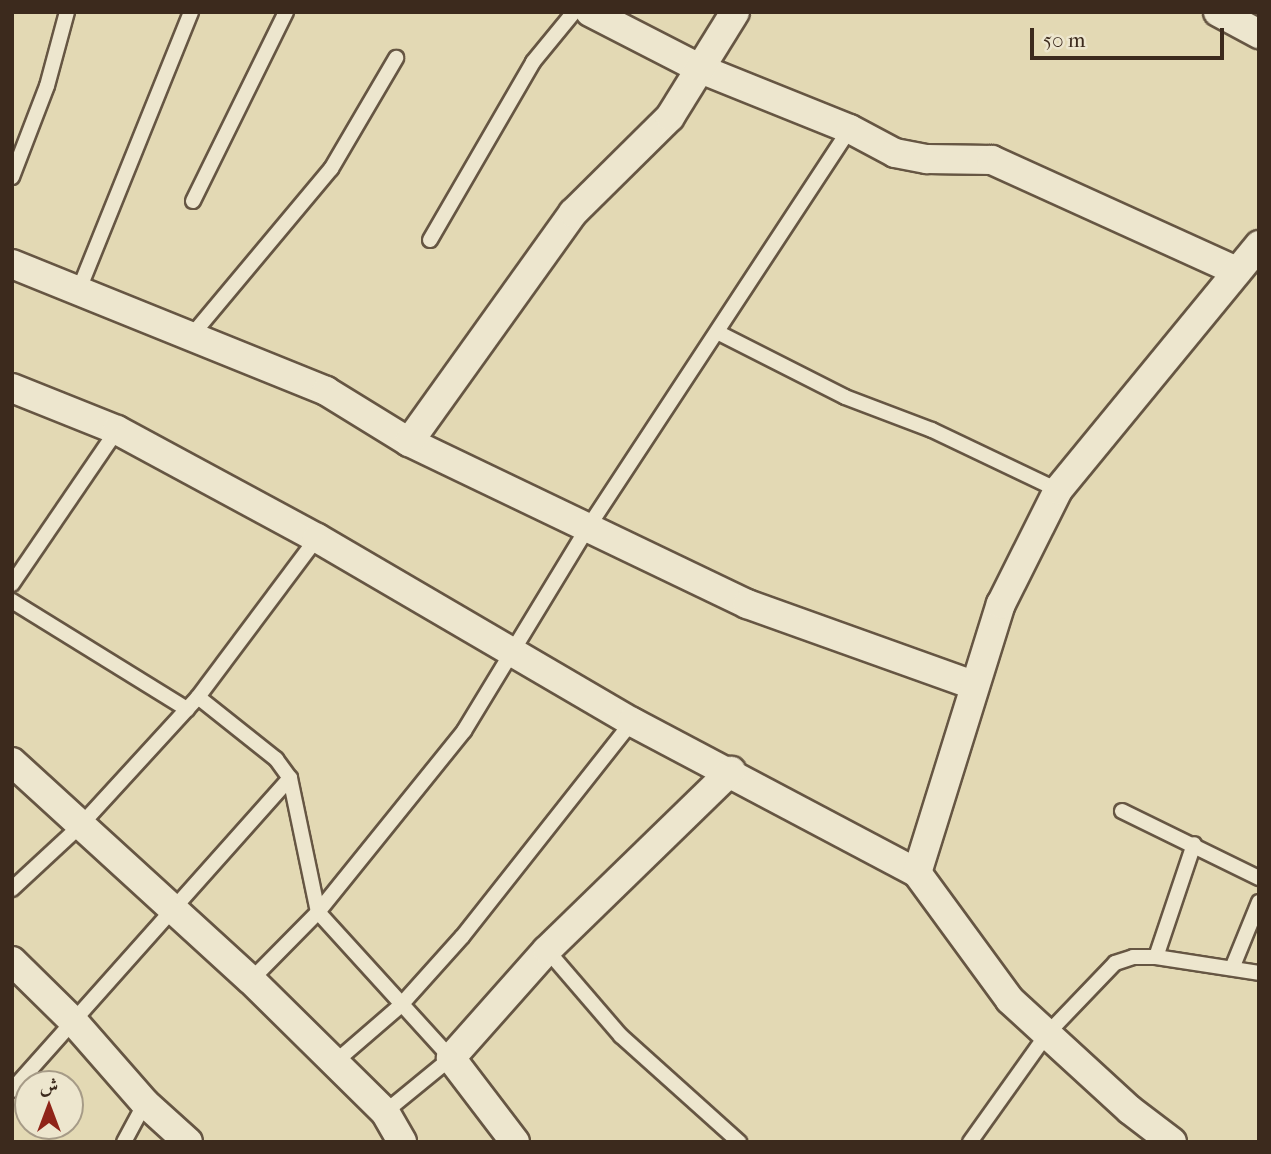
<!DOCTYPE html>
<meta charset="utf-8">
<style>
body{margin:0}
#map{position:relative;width:1271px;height:1154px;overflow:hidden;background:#e3d9b4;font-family:"IM FELL French Canon",Amiri,serif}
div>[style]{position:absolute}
.roads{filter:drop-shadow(2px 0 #665643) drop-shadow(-2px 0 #665643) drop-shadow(0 2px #665643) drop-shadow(0 -2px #665643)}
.service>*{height:14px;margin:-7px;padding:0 7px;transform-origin:7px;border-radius:7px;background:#ede6ce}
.minor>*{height:28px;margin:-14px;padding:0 14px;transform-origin:14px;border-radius:14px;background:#ede6ce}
span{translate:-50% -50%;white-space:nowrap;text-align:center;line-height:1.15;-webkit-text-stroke:5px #ede6ce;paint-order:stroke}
.frame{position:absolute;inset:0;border:14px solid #3c2a1d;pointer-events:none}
.north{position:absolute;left:14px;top:1070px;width:70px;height:70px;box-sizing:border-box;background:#ede6ce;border:2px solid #a69b87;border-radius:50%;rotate:0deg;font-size:19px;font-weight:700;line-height:28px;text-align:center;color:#3c2a1d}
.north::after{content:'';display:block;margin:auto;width:24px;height:32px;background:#8f2418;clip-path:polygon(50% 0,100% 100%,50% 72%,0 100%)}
.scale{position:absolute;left:1030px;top:28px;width:194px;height:32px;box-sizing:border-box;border:4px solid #3c2a1d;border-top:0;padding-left:9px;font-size:21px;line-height:24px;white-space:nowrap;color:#3c2a1d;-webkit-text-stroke:5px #ede6ce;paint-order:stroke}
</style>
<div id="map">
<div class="roads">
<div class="service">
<i style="left:12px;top:177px;width:97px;rotate:-69deg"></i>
<i style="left:47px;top:86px;width:77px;rotate:-74.9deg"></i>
<i style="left:193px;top:201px;width:211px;rotate:-63.8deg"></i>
<i style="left:430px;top:240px;width:206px;rotate:-59.9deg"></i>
<i style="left:533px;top:62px;width:65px;rotate:-50.6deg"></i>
<i style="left:78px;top:292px;width:302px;rotate:-68deg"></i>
<i style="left:719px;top:333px;width:141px;rotate:26.9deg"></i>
<i style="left:845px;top:397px;width:93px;rotate:20.8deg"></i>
<i style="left:932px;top:430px;width:140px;rotate:25.5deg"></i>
<i style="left:192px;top:335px;width:217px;rotate:-50.1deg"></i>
<i style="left:331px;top:169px;width:129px;rotate:-59.6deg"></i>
<i style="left:12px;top:584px;width:186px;rotate:-55.7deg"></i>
<i style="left:12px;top:601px;width:206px;rotate:31.7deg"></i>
<i style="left:198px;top:697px;width:100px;rotate:38.5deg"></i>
<i style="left:276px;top:759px;width:24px;rotate:54deg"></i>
<i style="left:290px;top:778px;width:137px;rotate:78.2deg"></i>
<i style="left:318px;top:912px;width:197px;rotate:47.7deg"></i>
<i style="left:451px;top:1058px;width:85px;rotate:140.7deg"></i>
<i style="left:1122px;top:811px;width:153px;rotate:26.1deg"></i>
<i style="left:12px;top:889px;width:91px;rotate:-42.8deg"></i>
<i style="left:79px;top:827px;width:176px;rotate:-47.5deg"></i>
<i style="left:198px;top:697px;width:199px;rotate:-53.2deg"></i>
<i style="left:547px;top:950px;width:113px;rotate:49.3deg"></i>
<i style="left:621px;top:1036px;width:159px;rotate:41.9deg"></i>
<i style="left:1156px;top:957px;width:119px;rotate:-71.4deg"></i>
<i style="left:1233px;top:966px;width:69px;rotate:-67.9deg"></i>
<i style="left:251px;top:980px;width:95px;rotate:-45.4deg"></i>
<i style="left:318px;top:912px;width:233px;rotate:-51.1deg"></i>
<i style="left:464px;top:731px;width:237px;rotate:-58.7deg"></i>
<i style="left:587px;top:529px;width:479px;rotate:-56.7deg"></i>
<i style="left:334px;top:1063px;width:87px;rotate:-40.8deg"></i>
<i style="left:400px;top:1006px;width:93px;rotate:-48.1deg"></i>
<i style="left:462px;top:937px;width:274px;rotate:-51.7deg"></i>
<i style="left:12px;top:1090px;width:418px;rotate:-48.3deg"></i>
<i style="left:124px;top:1142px;width:44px;rotate:-61.7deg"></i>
<i style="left:970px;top:1142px;width:133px;rotate:-54.5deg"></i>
<i style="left:1047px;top:1034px;width:98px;rotate:-46.2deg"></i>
<i style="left:1115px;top:963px;width:19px;rotate:-18deg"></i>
<i style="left:1133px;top:957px;width:23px"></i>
<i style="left:1156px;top:957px;width:104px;rotate:8.8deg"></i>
</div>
<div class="minor">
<i style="left:590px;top:12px;width:127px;rotate:27.2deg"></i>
<i style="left:703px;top:70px;width:158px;rotate:21.9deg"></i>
<i style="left:850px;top:129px;width:51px;rotate:28.1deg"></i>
<i style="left:895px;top:153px;width:33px;rotate:11deg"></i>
<i style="left:927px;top:159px;width:65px;rotate:0.9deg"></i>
<i style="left:992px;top:160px;width:269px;rotate:24.4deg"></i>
<i style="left:1218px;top:12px;width:47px;rotate:28.2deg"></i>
<i style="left:12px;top:264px;width:339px;rotate:22deg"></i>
<i style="left:326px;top:391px;width:97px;rotate:31.6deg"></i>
<i style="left:409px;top:442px;width:375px;rotate:25.6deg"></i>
<i style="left:747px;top:604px;width:240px;rotate:19.7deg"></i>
<i style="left:12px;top:388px;width:113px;rotate:21.8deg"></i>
<i style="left:117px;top:430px;width:227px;rotate:28.4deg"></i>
<i style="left:317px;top:538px;width:365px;rotate:30.3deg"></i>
<i style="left:632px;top:722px;width:323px;rotate:27.9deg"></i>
<i style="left:409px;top:442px;width:282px;rotate:-54.4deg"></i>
<i style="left:573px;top:213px;width:136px;rotate:-44.7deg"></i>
<i style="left:670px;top:117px;width:123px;rotate:-58.2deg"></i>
<i style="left:12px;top:762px;width:323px;rotate:42.4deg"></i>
<i style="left:251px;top:980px;width:188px;rotate:44.6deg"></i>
<i style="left:385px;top:1112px;width:34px;rotate:60deg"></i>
<i style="left:12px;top:961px;width:87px;rotate:44.5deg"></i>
<i style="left:74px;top:1022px;width:108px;rotate:48.8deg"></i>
<i style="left:145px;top:1103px;width:58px;rotate:42.2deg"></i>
<i style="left:515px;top:1142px;width:106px;rotate:-127.3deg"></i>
<i style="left:451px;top:1058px;width:144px;rotate:-48.4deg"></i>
<i style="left:547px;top:950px;width:257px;rotate:-44.2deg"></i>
<i style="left:1172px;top:1142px;width:53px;rotate:-142.7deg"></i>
<i style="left:1130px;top:1110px;width:163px;rotate:-137.5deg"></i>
<i style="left:1010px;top:1000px;width:157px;rotate:-126.2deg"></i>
<i style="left:917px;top:873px;width:282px;rotate:-72.7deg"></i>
<i style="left:1001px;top:604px;width:127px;rotate:-63.4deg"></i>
<i style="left:1058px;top:490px;width:317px;rotate:-50.6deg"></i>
</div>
</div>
<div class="frame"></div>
<div class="north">ش</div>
<div class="scale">50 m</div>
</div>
